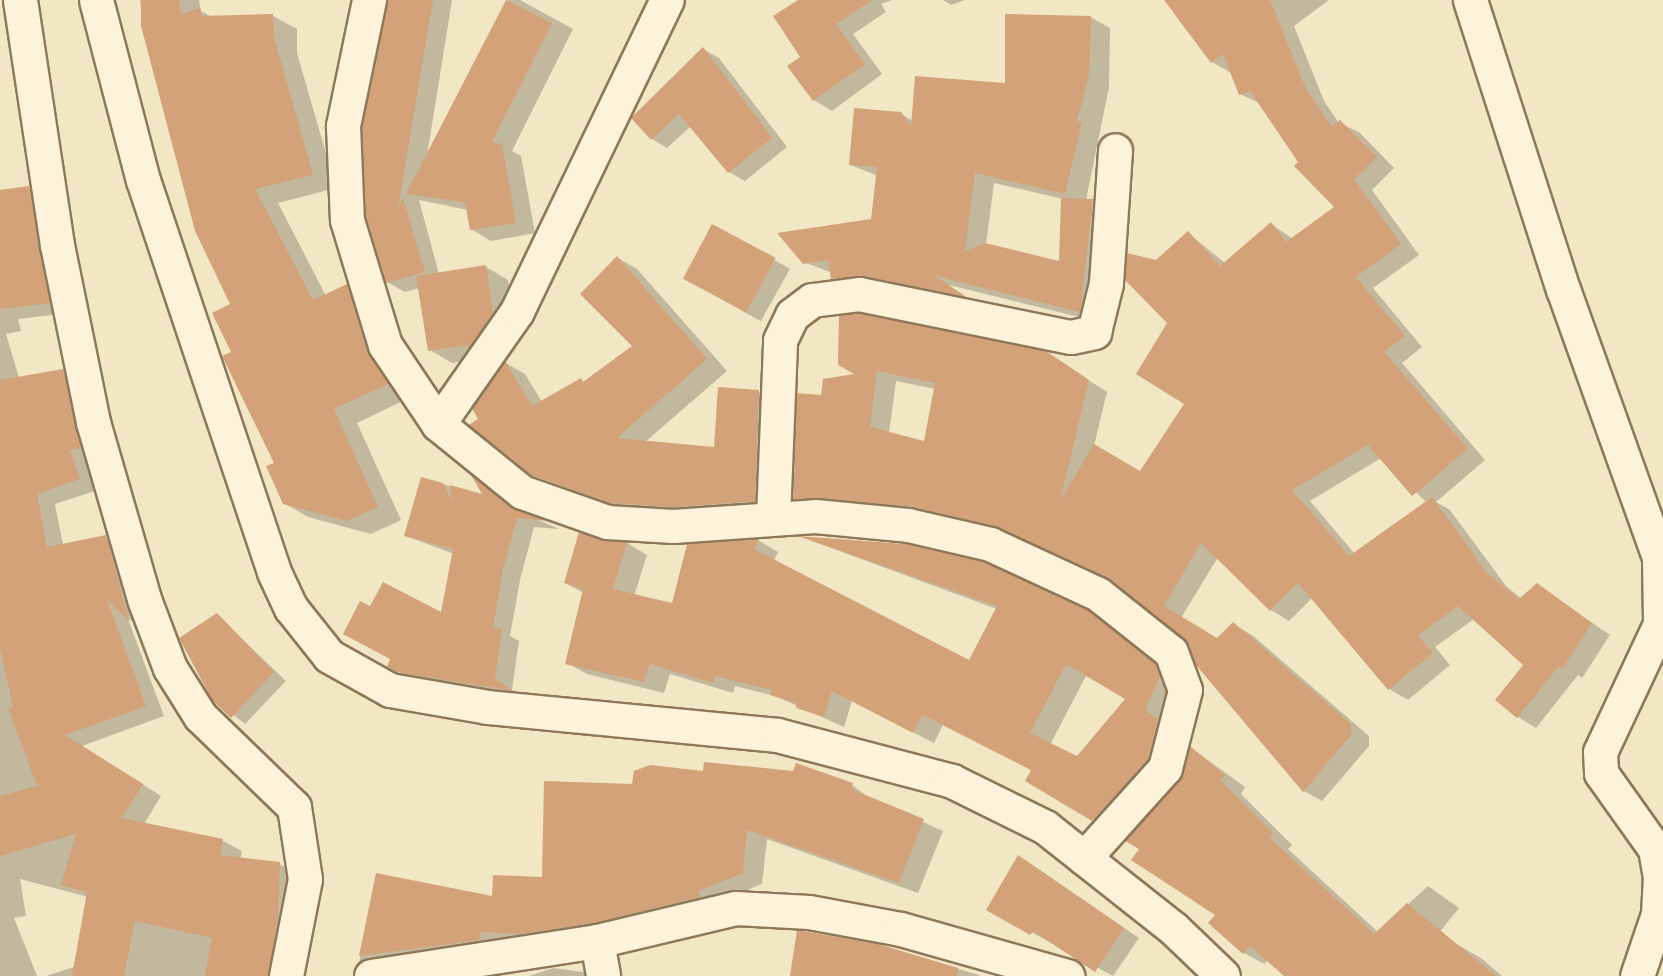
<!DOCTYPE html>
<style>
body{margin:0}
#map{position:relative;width:1663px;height:976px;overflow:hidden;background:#f2e7c5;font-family:Spectral,serif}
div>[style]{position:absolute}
.shadow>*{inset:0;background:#0003;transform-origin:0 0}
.building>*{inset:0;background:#d3a278;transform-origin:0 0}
.roads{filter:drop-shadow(2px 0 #8f7859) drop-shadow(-2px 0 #8f7859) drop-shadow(0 2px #8f7859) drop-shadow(0 -2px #8f7859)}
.minor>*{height:33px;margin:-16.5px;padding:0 16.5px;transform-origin:16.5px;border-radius:16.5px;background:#fcf3da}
span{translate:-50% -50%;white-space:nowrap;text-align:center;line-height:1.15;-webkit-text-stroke:4.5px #f9f0d6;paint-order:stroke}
</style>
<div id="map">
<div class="shadow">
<i style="clip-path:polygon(140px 0,199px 0,201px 11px,212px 17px,273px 16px,297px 29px,297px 53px,336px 188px,278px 203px,326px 296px,347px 285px,370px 299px,411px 397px,357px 423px,401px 520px,371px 534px,308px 517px,284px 503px,276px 463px,233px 353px,232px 305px,143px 26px)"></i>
<i style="clip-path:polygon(387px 0,452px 0,427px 156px,508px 0,520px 0,573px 29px,512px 151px,521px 156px,535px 233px,491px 241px,471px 229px,468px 210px,419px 200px,439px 274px,486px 267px,508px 280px,515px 326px,486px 358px,452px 363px,430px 350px,420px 288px,405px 292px,387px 282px,363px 128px)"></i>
<i style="clip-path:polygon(801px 0,892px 0,881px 4px,886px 12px,853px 34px,882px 74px,832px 111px,814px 100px,789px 67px,802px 57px)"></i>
<i style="clip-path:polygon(943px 0,965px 0,951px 5px)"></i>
<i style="clip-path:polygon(evenodd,1180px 0,1329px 0,1294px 26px,1324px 101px,1339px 123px,1359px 132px,1394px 168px,1372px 190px,1419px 255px,1373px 288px,1422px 347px,1402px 363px,1485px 460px,1436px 502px,1450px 510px,1506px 586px,1522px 599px,1537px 585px,1610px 635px,1582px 678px,1578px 675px,1536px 728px,1518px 717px,1525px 665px,1474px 619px,1435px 647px,1450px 665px,1408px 700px,1389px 689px,1313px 597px,1289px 621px,1271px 610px,1218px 557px,1181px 618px,1218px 640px,1233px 624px,1252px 635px,1369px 736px,1369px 746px,1322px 801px,1304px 791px,1184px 636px,1117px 583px,1018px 537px,930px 516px,813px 509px,794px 498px,822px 396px,858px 375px,839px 364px,1046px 353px,1107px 392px,1094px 446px,1141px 473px,1186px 403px,1157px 262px,1188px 233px,1225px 263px,1271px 224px,1293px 239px,1337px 207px,1261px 104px,1240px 94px,1231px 73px,1212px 62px,1180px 0,896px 381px,935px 389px,925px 443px,889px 433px,896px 381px,1180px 0,1381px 458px,1427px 503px,1355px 554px,1310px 501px,1381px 458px)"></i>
<i style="clip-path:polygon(evenodd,1090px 17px,1110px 28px,1109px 87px,1086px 200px,1112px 212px,1099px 322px,949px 285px,979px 306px,852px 289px,832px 273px,804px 262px,872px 221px,878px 176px,851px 165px,901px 114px,913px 121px,1006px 84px,1090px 17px,994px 183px,1063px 199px,1061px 263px,986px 245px,994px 183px)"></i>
<i style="clip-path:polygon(703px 49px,719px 58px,787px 147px,745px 181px,729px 172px,691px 126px,667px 148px,652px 139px)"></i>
<i style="clip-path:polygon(29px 188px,48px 199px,68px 313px,18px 319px,21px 331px,6px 334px,19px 378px,63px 370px,82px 381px,98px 490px,55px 504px,63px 545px,106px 537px,125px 548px,147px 629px,128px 619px,164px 716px,82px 746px,161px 796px,144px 824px,223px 841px,242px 851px,240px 859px,279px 864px,298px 874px,290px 976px,46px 976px,74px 967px,88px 897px,20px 879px,26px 916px,14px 918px,37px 976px,0 976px,0 191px)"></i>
<i style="left:713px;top:226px;width:88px;height:60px;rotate:29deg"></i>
<i style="clip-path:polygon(618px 258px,637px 269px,727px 371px,645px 442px,716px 449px,759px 392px,779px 403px,775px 512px,632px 514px,532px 474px,481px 419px,506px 363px,525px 374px,542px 402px,581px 380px,585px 383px,635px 346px)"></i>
<i style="clip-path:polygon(475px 479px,520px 512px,559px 529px,534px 527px,520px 580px,510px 636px,519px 641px,512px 690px,526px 699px,416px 681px,389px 666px,391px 659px,371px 609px,442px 615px,454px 554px,406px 536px,443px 484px,485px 496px)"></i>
<i style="clip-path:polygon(evenodd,580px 534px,627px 543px,647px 555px,634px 596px,674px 605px,758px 540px,778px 552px,774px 561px,969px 662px,997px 609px,804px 538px,1087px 611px,1175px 676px,1177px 733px,1113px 831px,1033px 771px,943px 725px,934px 743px,852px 701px,844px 727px,775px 696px,735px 686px,733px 693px,670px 674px,664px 693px,587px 674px,567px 663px,584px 593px,565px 583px,580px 534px,1087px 674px,1127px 698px,1078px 758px,1050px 745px,1087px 674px)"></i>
<i style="clip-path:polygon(217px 615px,286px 681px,245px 724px,213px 699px)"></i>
<i style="clip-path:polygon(1191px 748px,1245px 787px,1241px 794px,1292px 845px,1288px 849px,1378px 932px,1428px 886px,1459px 908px,1404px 976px,1286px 976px,1268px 960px,1264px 964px,1244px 953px,1218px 915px,1181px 781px)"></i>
<i style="clip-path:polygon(852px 785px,871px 799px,943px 831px,918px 893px,767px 839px,762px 884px,717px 902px,379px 974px,359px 963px,377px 874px,494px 898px,543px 878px,634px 786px)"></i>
<i style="clip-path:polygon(1034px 866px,1139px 938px,1113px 976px,988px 909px)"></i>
<i style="clip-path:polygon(878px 945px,979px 975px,980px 976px,791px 976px)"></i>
<i style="clip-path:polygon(1460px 946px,1481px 958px,1502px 976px,1438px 976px)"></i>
<i style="clip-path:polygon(553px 968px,583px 972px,589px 976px,529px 976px)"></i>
</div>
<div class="building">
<i style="clip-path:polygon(141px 0,179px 0,181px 14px,200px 8px,202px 16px,273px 14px,274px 38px,313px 175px,255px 189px,313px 300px,347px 284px,367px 351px,388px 384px,334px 409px,378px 507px,347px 521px,283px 504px,266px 466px,274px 463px,222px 356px,231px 352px,212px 313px,230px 304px,195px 231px,141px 26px)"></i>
<i style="clip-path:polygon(387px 0,433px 0,398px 208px,403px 198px,425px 272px,386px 283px,366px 217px,362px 128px)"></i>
<i style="clip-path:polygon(506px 0,552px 23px,492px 142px,502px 144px,516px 223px,470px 230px,465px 202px,406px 194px)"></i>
<i style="clip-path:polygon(798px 0,872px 0,836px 24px,865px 64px,813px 101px,787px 66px,800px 57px,773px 16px)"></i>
<i style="clip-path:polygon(evenodd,1164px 0,1270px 0,1306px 89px,1332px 127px,1340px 120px,1377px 157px,1354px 179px,1401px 244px,1356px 277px,1405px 336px,1384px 352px,1468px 449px,1412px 496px,1368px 445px,1292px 490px,1349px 556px,1432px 497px,1487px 573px,1519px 599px,1537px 583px,1592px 623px,1563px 668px,1559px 666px,1517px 718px,1495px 700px,1523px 665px,1458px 606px,1418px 636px,1433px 653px,1388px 690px,1298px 583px,1270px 611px,1201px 543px,1164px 606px,1217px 638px,1233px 622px,1351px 724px,1351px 735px,1303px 792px,1196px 665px,1183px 638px,1106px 577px,994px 526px,910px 506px,793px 499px,797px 393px,821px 395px,823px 379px,854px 374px,838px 365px,839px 315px,858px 313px,1046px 351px,1089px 380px,1060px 501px,1094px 444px,1140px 471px,1184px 404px,1136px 374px,1167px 323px,1125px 280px,1127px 253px,1156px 260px,1188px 231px,1220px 266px,1271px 222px,1286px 242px,1334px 207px,1294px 166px,1298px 162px,1250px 91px,1239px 95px,1223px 54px,1211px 63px,1164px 0,877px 371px,935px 383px,924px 441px,870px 427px,877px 371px)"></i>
<i style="clip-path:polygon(1005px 14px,1091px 16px,1089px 75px,1077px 121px,1082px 122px,1065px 194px,975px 173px,965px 251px,985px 243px,1059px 261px,1061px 198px,1093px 199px,1080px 312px,935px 276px,966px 297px,863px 276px,831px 279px,828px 260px,803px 264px,777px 233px,871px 219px,877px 167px,849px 165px,854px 108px,901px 112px,911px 126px,915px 76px,1005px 83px)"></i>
<i style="clip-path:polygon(703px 47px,772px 138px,728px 173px,679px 114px,651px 140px,631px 118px)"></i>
<i style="clip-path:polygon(29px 186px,50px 303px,0 309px,0 190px)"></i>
<i style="left:712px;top:224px;width:72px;height:62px;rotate:28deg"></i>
<i style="clip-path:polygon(617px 256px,707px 359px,617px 438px,714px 447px,718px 387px,759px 390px,755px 501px,673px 507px,611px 503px,531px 475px,469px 425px,478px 419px,472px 408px,505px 361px,532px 406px,581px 378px,583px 382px,632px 346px,580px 294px)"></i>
<i style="clip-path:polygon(486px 265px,493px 312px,468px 349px,467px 345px,428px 351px,416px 276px)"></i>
<i style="clip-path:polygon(63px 369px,81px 448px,70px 450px,80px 479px,37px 494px,47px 547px,106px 535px,129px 621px,107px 600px,146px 706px,65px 735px,143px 784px,122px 818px,223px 839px,220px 855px,280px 862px,278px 917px,268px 976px,205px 976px,212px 938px,135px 921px,124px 976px,72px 976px,87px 892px,61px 885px,76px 834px,0 856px,0 796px,37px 786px,8px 708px,13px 707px,0 648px,0 380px)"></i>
<i style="clip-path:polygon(471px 475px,511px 507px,547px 521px,517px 518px,503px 569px,493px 628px,502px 629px,495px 679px,514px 691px,396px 672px,387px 667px,390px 659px,343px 634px,360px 601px,370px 606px,383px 582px,441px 612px,453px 549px,404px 536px,421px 477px,443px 483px,452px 502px,450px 485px,482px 494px)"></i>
<i style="clip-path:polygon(evenodd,579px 532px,627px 542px,613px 589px,672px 603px,687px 544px,759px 539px,754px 549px,969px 660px,997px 606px,798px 536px,905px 544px,984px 562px,1088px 610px,1155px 663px,1160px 677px,1145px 710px,1158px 720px,1148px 759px,1092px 821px,1025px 781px,1031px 770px,923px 715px,913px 733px,832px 691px,824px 717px,796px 708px,797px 703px,770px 695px,772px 690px,715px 676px,713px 683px,650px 664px,644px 682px,565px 664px,583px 589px,564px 583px,579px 532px,1066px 664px,1125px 699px,1077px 756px,1030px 733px,1066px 664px)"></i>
<i style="clip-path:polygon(217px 613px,274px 672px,231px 718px,212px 700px,179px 638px)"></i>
<i style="clip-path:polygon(1190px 746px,1225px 775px,1221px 781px,1273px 833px,1269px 837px,1374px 934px,1407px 903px,1496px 976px,1284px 976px,1250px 946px,1243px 954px,1208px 923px,1215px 915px,1131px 860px,1139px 849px,1125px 841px,1179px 780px)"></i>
<i style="clip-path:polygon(704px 762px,793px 771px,796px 763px,853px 783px,851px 789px,924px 819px,899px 883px,747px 830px,743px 873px,698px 891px,700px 897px,593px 923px,521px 934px,481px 932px,479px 940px,359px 956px,376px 873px,492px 896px,493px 875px,542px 877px,544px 781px,632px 784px,634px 771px,650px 765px,703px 771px)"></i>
<i style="clip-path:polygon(1018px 855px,1124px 928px,1095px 972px,1033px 931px,1030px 935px,986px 910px)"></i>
<i style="clip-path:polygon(797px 930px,878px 944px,958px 968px,957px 976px,790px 976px)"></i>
</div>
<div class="roads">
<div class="minor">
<i style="left:20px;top:0;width:248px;rotate:81.4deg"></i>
<i style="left:57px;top:245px;width:181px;rotate:78.5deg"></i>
<i style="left:93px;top:422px;width:184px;rotate:73.9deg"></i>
<i style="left:144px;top:599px;width:74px;rotate:69.4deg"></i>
<i style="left:170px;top:668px;width:57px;rotate:58deg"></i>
<i style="left:200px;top:716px;width:131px;rotate:44.1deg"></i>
<i style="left:294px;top:807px;width:73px;rotate:81.3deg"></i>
<i style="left:305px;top:879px;width:99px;rotate:101.1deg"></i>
<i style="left:96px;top:0;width:186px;rotate:75.4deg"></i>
<i style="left:143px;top:180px;width:413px;rotate:71.5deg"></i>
<i style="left:274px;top:572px;width:40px;rotate:65deg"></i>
<i style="left:291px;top:608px;width:61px;rotate:51.6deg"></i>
<i style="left:329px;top:656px;width:70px;rotate:29.1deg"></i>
<i style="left:390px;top:690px;width:98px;rotate:9.9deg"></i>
<i style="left:487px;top:707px;width:291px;rotate:5.5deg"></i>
<i style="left:777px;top:735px;width:181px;rotate:14.7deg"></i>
<i style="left:952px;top:781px;width:104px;rotate:26.3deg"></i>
<i style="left:1045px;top:827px;width:163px;rotate:38.3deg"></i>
<i style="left:1173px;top:928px;width:69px;rotate:43.8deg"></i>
<i style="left:369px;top:0;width:129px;rotate:101.7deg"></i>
<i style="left:343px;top:126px;width:94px;rotate:87.6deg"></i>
<i style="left:347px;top:220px;width:131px;rotate:73.1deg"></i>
<i style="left:385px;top:345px;width:95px;rotate:56.1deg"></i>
<i style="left:438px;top:424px;width:108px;rotate:39deg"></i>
<i style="left:522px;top:492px;width:90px;rotate:19.4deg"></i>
<i style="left:607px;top:522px;width:66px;rotate:3.5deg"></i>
<i style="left:673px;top:526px;width:142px;rotate:-4deg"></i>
<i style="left:815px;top:516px;width:93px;rotate:5.5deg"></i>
<i style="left:908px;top:525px;width:84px;rotate:13deg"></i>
<i style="left:990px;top:544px;width:119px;rotate:24.8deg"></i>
<i style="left:1098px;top:594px;width:93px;rotate:38.5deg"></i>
<i style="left:1171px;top:652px;width:40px;rotate:69.8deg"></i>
<i style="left:1185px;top:690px;width:81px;rotate:104.4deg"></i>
<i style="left:1165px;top:768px;width:121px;rotate:132deg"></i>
<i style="left:1470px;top:0;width:304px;rotate:72.2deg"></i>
<i style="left:1563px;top:289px;width:285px;rotate:70.3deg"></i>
<i style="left:1659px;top:557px;width:67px;rotate:89.1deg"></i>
<i style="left:1660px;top:624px;width:141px;rotate:115.1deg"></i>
<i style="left:1600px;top:752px;width:21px;rotate:87deg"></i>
<i style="left:1601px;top:773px;width:93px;rotate:54.6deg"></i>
<i style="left:1655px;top:849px;width:27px;rotate:80deg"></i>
<i style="left:1660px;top:876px;width:38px;rotate:93deg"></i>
<i style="left:1658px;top:914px;width:65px;rotate:108.7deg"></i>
<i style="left:438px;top:424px;width:138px;rotate:-55deg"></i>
<i style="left:517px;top:311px;width:345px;rotate:-64.3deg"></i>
<i style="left:773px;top:518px;width:178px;rotate:-87.7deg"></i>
<i style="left:780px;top:340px;width:28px;rotate:-64deg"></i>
<i style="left:792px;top:315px;width:25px;rotate:-37deg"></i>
<i style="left:812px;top:300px;width:47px;rotate:-7.3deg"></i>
<i style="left:859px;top:294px;width:216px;rotate:11.5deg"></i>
<i style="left:1071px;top:337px;width:24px;rotate:-12deg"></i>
<i style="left:1094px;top:332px;width:50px;rotate:-76.2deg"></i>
<i style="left:1106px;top:283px;width:133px;rotate:-86.1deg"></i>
<i style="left:597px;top:941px;width:36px;rotate:80deg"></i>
<i style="left:371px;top:976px;width:229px;rotate:-8.8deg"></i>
<i style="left:597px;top:941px;width:142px;rotate:-13.4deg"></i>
<i style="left:735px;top:908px;width:74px;rotate:3.1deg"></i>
<i style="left:809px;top:912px;width:94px;rotate:10.5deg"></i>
<i style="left:901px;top:929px;width:173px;rotate:15.8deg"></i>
</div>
</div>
</div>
